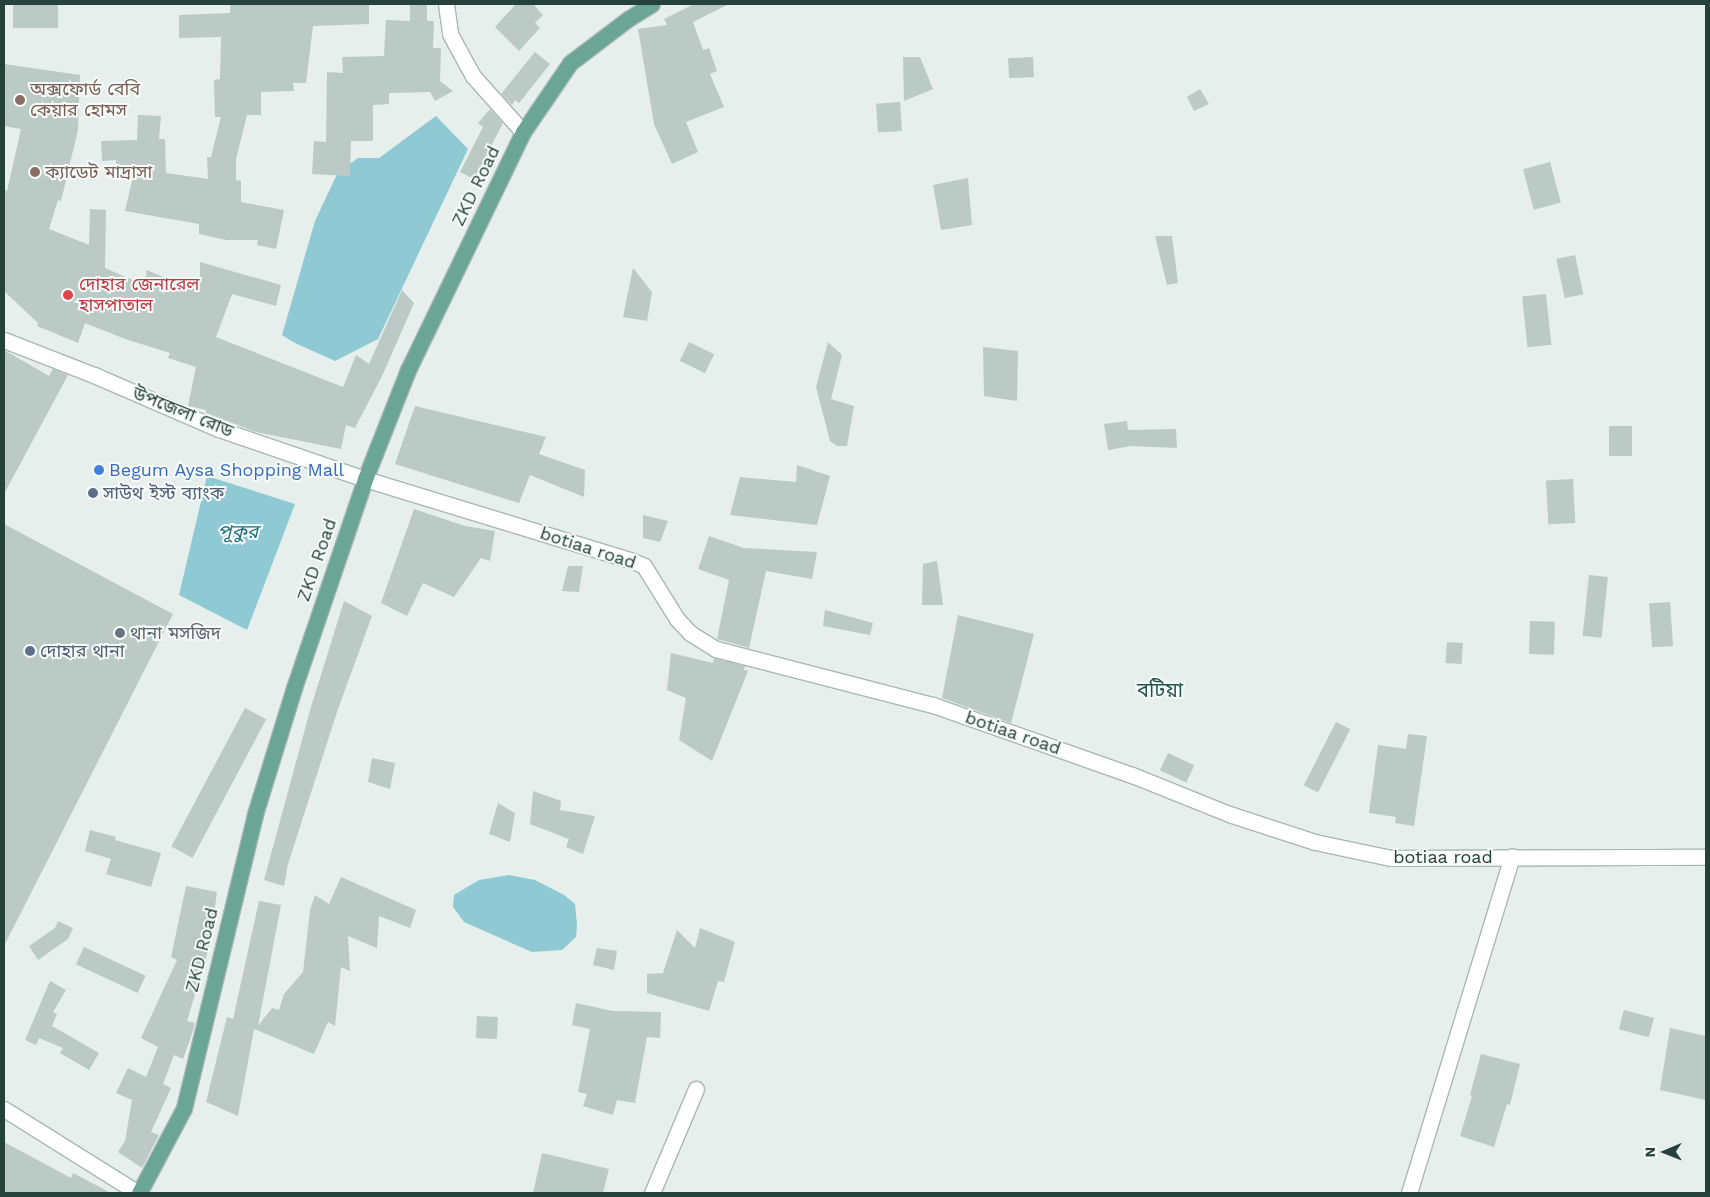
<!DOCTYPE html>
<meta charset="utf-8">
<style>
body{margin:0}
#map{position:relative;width:1710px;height:1197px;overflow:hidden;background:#e6efeb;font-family:"Work Sans","Noto Sans Bengali",sans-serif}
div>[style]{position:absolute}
.water>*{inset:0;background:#8ec9d4}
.building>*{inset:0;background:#bbcac4;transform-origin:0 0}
.roads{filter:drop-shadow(1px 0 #a8b8b2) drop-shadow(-1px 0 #a8b8b2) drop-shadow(0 1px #a8b8b2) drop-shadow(0 -1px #a8b8b2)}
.minor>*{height:15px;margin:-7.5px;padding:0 7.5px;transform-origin:7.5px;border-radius:7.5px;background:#fff}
.major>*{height:15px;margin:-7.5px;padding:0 7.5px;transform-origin:7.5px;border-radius:7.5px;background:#6aa596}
.dots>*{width:14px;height:14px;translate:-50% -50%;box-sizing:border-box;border:2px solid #f7fbf9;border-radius:50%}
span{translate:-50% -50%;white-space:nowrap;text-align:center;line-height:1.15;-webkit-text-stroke:4px #f7fbf9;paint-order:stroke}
.education-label{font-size:18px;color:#785e54}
.left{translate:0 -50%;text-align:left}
.street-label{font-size:18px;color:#24423a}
.health-label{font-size:18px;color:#be3a42}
.shop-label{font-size:18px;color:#366cbe}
.service-label{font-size:18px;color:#4e5e75}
.worship-label{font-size:18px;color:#5b616d}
.water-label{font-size:19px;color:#1c6f80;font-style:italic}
.quarter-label{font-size:20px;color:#1f5548}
.frame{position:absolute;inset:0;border:5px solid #24423a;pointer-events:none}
.north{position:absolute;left:1640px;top:1127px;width:50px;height:50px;-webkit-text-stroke:4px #f7fbf9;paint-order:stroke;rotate:269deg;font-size:14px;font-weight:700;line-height:20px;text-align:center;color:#24423a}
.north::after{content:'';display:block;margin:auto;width:18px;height:22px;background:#24423a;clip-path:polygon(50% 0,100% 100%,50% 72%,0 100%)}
</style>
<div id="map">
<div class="water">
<i style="clip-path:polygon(436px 116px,468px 149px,378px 339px,335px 361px,295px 343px,282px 335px,315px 221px,338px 172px,358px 158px,379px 158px)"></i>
<i style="clip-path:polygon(207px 476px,295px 504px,247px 630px,179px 595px)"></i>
<i style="clip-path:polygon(509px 875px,535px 880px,564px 895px,575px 904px,577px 925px,576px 937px,562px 950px,532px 952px,464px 922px,453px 907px,454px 895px,479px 880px)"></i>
</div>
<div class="building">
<i style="left:13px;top:4px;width:45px;height:24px"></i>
<i style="clip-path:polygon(230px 4px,369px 4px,369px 24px,313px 26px,306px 83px,293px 83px,294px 91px,261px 92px,261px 115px,247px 115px,236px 159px,236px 180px,241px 181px,241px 202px,284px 210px,276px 249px,257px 245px,258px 240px,226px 240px,199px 234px,199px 224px,125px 211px,134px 172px,116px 173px,116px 160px,102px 161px,101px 141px,137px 140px,138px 115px,161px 116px,159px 139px,165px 139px,166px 173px,208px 179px,207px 157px,211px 157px,221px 117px,215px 117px,214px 80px,220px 79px,221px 37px,179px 38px,179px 15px,230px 13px)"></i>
<i style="clip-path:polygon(410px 4px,427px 4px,427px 21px,434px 21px,433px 48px,441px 48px,440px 81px,453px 91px,435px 101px,430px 92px,389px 93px,389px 104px,373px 105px,373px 141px,351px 141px,350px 176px,312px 174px,314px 141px,326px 142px,327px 72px,343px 73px,342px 57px,384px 56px,386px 20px,410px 21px)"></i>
<i style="clip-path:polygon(516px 4px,533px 4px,543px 15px,535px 23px,540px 28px,519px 51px,495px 27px)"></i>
<i style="clip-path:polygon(694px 4px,729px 4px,693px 22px,703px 50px,709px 48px,717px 71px,710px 74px,724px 107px,686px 122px,698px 152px,672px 164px,654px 124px,638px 29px,667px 25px,664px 19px)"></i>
<i style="clip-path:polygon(535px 52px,550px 64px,519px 103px,515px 100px,512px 105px,501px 94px)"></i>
<i style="clip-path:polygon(903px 57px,920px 57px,933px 89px,904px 101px)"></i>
<i style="left:1033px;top:57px;width:20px;height:25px;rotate:87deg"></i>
<i style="clip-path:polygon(4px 64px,80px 75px,78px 130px,61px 201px,58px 200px,49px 229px,89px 245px,90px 209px,106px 210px,105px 268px,144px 285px,147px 270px,191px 289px,194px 281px,200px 284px,200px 262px,281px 285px,276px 306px,232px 294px,216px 337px,343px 387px,356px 355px,369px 364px,402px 290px,414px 303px,383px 374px,355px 428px,346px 425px,341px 449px,256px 432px,206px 413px,206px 410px,188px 406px,196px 367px,168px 358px,170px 353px,125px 339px,85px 323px,78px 343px,37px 326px,38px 323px,4px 291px,4px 190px,7px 191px,21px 129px,4px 126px)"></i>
<i style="clip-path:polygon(1200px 89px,1209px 104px,1194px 111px,1187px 97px)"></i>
<i style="left:900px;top:102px;width:29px;height:24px;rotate:86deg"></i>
<i style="clip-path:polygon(490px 109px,503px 123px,474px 179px,460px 172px,483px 127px,478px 123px)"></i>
<i style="left:1550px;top:162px;width:42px;height:28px;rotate:75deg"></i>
<i style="clip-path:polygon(968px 178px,972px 225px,941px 230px,933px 185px)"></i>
<i style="clip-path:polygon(1155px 236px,1172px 236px,1178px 283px,1167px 285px)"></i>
<i style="left:1575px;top:255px;width:40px;height:19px;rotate:78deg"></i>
<i style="clip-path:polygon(633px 268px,652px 292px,647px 321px,623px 317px)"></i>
<i style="left:1546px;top:294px;width:51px;height:24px;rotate:84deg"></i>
<i style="left:689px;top:342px;width:28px;height:21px;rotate:26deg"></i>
<i style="clip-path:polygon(828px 342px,842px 355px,831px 399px,854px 406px,847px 446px,837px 446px,830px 441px,816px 387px)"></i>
<i style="clip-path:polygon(983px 347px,1018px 351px,1017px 401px,984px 396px)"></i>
<i style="clip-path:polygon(4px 350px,49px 376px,53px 369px,68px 375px,4px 494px)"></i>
<i style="clip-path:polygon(415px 406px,546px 437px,539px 454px,585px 470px,584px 497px,530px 475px,519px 503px,395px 464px)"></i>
<i style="clip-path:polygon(1127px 421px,1128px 430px,1176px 429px,1177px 448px,1131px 446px,1108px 450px,1104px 424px)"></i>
<i style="left:1609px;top:426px;width:23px;height:30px"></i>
<i style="clip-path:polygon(797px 465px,830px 476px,817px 525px,730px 515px,740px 477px,796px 482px)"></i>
<i style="left:1573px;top:479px;width:44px;height:27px;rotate:87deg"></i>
<i style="clip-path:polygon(414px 509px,465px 526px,495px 531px,490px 561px,481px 558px,454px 597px,423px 583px,407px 616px,381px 603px)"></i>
<i style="clip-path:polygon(643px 515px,668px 521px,660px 542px,643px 538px)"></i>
<i style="clip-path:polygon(4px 524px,173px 614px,4px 946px)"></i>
<i style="clip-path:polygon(709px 536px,744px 548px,817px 552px,812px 579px,766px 571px,749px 648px,717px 639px,729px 580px,698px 569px)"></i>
<i style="clip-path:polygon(937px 561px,943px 605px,922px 605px,923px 564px)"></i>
<i style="clip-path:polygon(568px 566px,583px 566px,579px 592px,562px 591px)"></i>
<i style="left:1589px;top:575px;width:19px;height:61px;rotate:6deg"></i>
<i style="clip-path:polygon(344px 601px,372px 616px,338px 709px,288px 864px,284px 886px,264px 880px,311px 707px)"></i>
<i style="left:1670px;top:602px;width:44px;height:21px;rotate:86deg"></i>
<i style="clip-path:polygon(825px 610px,873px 623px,870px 635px,823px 626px)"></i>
<i style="clip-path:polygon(958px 615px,1034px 634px,1011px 723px,942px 698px)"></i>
<i style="left:1530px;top:621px;width:25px;height:33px;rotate:2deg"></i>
<i style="left:1447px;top:642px;width:16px;height:21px;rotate:4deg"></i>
<i style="clip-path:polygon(671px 653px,713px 663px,714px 658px,745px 666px,744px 670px,748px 671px,712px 761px,679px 740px,686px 698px,667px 690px)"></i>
<i style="left:245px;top:708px;width:24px;height:157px;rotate:28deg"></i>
<i style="left:1336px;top:722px;width:16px;height:71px;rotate:27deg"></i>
<i style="clip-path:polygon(1408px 734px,1427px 736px,1414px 826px,1395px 823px,1396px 817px,1369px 813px,1378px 745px,1406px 749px)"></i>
<i style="left:1168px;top:753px;width:29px;height:19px;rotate:25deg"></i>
<i style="clip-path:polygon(372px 758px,395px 763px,390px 789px,368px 782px)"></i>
<i style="clip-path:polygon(533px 791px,561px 801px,560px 810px,595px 816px,583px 854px,566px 847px,569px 839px,530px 824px)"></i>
<i style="clip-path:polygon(498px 803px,515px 813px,510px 842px,489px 834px)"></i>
<i style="clip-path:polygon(90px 830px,116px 837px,115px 840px,161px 853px,151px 887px,106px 874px,111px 859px,85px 851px)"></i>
<i style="clip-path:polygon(341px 877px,416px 910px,410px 928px,379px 916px,377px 948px,348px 936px,350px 971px,341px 967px,335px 1026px,328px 1022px,314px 1054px,254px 1029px,238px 1116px,206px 1102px,227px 1017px,233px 1019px,259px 901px,281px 905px,258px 1026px,272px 1008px,279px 1010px,284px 994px,303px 972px,310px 910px,315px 895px,329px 904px)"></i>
<i style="clip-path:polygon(186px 886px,217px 892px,210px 944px,187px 1021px,195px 1023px,192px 1034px,183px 1059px,174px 1055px,163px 1084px,171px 1088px,151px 1132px,159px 1135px,142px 1168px,118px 1152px,125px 1141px,132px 1100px,116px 1093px,128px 1068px,146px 1077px,158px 1047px,141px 1038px,177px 960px,171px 957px)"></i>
<i style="clip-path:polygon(58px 921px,73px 928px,68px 939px,38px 960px,29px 946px,55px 928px)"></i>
<i style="clip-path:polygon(700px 928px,735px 942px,724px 982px,718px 981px,709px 1011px,647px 993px,647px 974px,663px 973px,677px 930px,695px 948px)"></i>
<i style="left:84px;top:947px;width:68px;height:19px;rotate:25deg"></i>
<i style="clip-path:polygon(597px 948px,617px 951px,614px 970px,593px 965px)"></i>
<i style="clip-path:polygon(50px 981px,66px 990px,53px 1012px,57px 1014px,52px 1026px,99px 1053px,89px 1070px,60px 1053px,63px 1048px,39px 1038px,36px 1045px,25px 1040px)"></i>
<i style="clip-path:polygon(576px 1003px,613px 1011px,661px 1012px,660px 1038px,647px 1037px,635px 1103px,617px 1100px,613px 1115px,583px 1106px,587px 1094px,578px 1092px,590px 1029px,572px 1025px)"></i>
<i style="left:1624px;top:1010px;width:31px;height:20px;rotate:15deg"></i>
<i style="left:477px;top:1016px;width:21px;height:22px;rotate:3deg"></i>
<i style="clip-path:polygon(1670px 1028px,1706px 1036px,1706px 1100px,1660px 1090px)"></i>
<i style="clip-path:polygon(1481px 1054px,1520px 1064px,1510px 1105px,1507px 1104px,1494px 1147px,1460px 1136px,1472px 1096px,1470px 1095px)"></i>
<i style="clip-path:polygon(4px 1142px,71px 1178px,73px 1173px,111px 1193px,4px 1193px)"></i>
<i style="clip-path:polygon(542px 1153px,609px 1169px,603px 1193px,533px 1193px)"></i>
</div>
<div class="roads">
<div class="minor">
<i style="left:446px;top:4px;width:30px;rotate:82deg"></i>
<i style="left:450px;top:34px;width:48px;rotate:61.3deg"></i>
<i style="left:473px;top:76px;width:75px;rotate:48.2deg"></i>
<i style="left:4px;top:340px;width:97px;rotate:21.3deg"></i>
<i style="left:94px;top:375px;width:136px;rotate:23.4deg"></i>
<i style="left:219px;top:429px;width:154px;rotate:18.9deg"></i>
<i style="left:365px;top:479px;width:280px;rotate:17deg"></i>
<i style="left:633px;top:561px;width:12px;rotate:24deg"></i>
<i style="left:644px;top:566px;width:62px;rotate:58.1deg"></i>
<i style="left:677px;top:619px;width:19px;rotate:47deg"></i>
<i style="left:690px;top:633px;width:31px;rotate:32deg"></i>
<i style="left:716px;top:649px;width:224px;rotate:14.5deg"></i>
<i style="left:933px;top:705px;width:211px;rotate:19.4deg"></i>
<i style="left:1132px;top:775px;width:105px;rotate:21.9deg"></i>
<i style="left:1229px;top:814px;width:90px;rotate:18deg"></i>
<i style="left:1315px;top:842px;width:78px;rotate:11.9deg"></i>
<i style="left:1391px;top:858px;width:315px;rotate:-0.2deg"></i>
<i style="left:4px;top:1109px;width:158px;rotate:32.1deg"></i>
<i style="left:652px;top:1193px;width:113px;rotate:-67.1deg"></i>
<i style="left:1409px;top:1193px;width:352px;rotate:-73deg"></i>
</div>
<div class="major">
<i style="left:139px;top:1193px;width:96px;rotate:-62.1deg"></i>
<i style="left:184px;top:1108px;width:302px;rotate:-76.4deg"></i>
<i style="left:255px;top:814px;width:132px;rotate:-72.8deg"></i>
<i style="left:294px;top:688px;width:221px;rotate:-71.2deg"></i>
<i style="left:365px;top:479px;width:117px;rotate:-68.5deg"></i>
<i style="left:408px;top:370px;width:264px;rotate:-64.2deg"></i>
<i style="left:523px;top:132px;width:83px;rotate:-55.7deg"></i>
<i style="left:570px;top:63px;width:73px;rotate:-37.2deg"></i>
<i style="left:628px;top:19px;width:28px;rotate:-32deg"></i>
</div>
</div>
<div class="dots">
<i style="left:20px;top:100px;background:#8d6e63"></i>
<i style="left:35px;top:172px;background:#8d6e63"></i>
<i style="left:68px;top:295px;background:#e0444e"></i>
<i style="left:99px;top:470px;background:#3f7fe0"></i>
<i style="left:93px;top:493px;background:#5c6f8a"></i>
<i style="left:120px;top:633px;background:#6b7280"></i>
<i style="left:30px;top:651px;background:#5c6f8a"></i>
</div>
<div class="education-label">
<span class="left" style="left:30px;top:100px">অক্সফোর্ড বেবি<br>কেয়ার হোমস</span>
<span class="left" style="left:45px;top:172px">ক্যাডেট মাদ্রাসা</span>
</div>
<div class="street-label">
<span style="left:476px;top:186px;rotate:-64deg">ZKD Road</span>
<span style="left:183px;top:412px;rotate:22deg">উপজেলা রোড</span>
<span style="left:588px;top:548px;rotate:18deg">botiaa road</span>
<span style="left:317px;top:560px;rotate:-71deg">ZKD Road</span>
<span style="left:1013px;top:733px;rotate:19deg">botiaa road</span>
<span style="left:1443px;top:857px">botiaa road</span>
<span style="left:202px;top:950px;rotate:-76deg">ZKD Road</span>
</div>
<div class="health-label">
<span class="left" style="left:79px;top:295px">দোহার জেনারেল<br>হাসপাতাল</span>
</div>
<div class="shop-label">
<span class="left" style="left:109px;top:470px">Begum Aysa Shopping Mall</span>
</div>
<div class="service-label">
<span class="left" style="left:103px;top:493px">সাউথ ইস্ট ব্যাংক</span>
<span class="left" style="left:40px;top:651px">দোহার থানা</span>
</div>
<div class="worship-label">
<span class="left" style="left:130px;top:633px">থানা মসজিদ</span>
</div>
<div class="water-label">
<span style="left:238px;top:532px">পূকুর</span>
</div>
<div class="quarter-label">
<span style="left:1160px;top:690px">বটিয়া</span>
</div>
<div class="frame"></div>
<div class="north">N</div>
</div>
